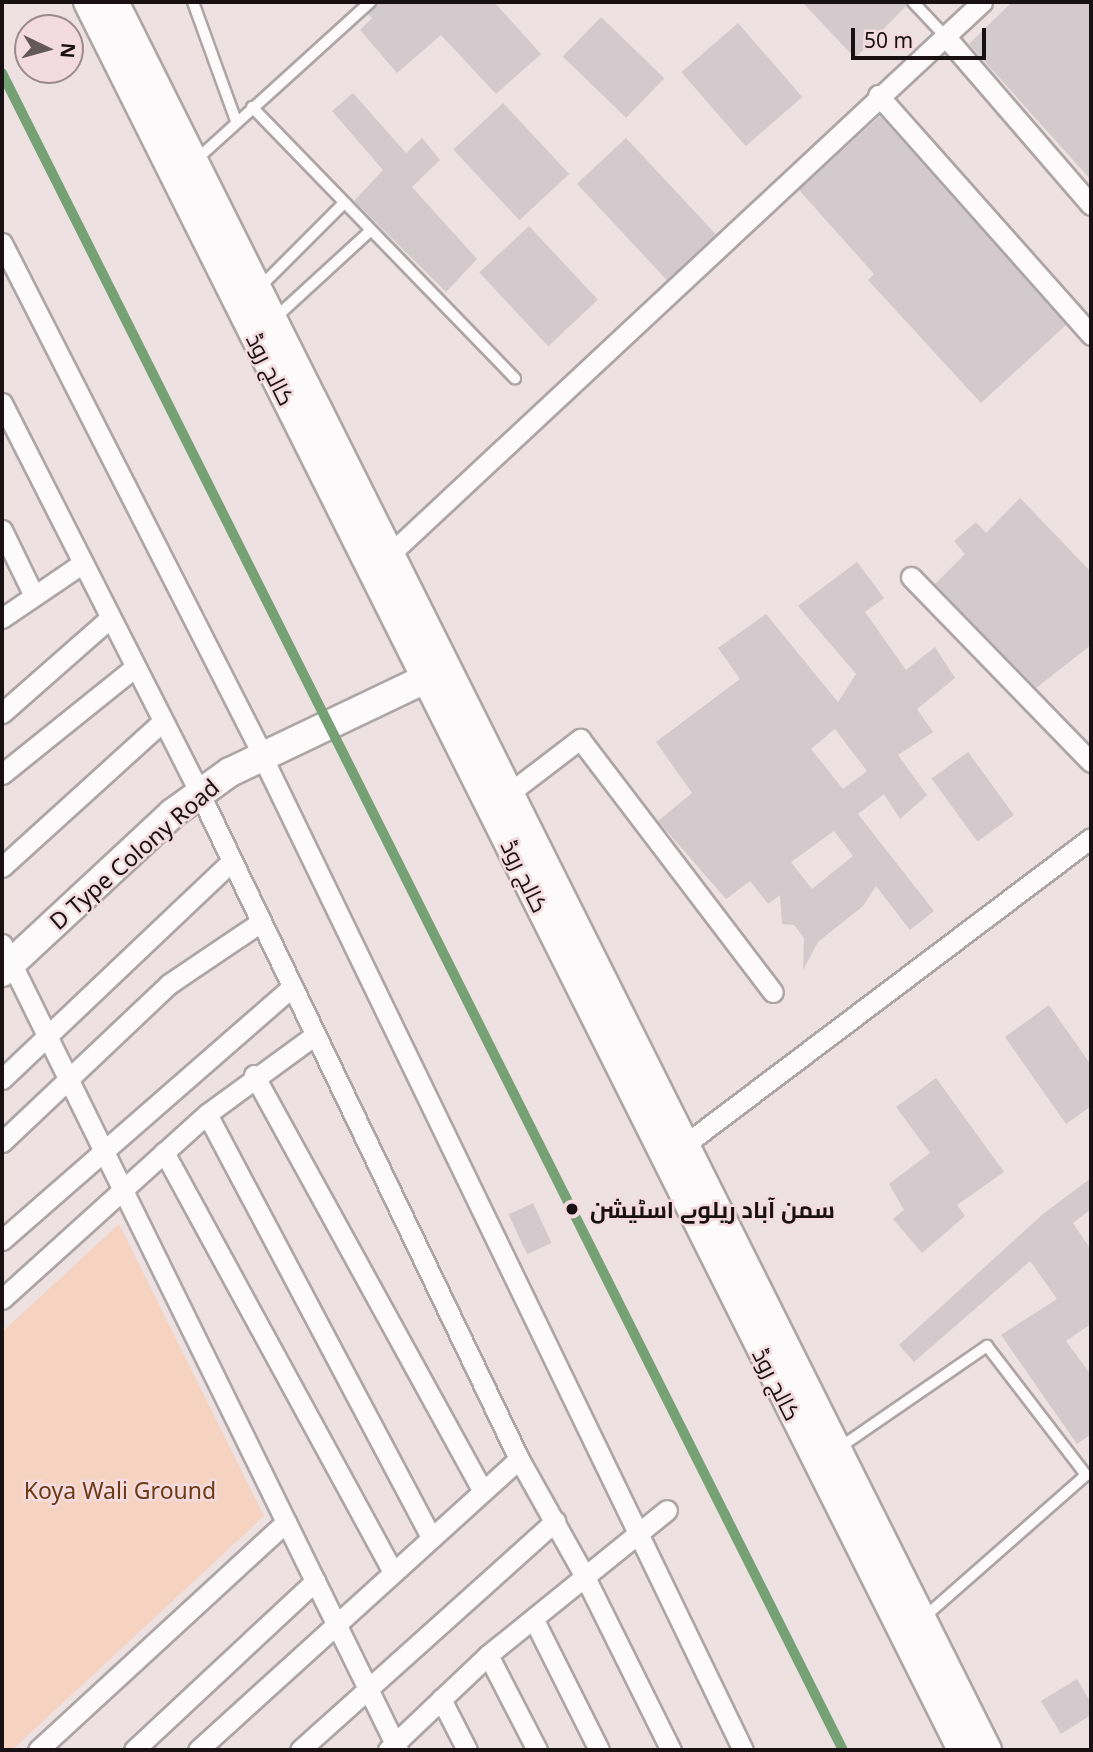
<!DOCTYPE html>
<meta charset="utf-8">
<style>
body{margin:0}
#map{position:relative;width:1093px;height:1752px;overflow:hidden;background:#ede1e2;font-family:"Noto Sans",Cairo,sans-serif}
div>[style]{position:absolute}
.green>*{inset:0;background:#f5d3c0}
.building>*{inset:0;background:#d4cacd;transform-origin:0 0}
.roads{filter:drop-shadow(2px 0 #aea5a6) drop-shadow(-2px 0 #aea5a6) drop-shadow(0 2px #aea5a6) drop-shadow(0 -2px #aea5a6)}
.lane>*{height:10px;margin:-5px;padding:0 5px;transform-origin:5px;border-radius:5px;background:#fcfafb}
.street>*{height:19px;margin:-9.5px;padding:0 9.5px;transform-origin:9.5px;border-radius:9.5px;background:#fcfafb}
.secondary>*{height:28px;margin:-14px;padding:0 14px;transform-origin:14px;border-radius:14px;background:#fcfafb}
.rail-1>*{height:10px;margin:-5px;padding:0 5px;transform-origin:5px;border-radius:5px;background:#75a174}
.dots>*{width:19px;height:19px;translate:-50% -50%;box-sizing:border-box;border:4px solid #f3dbdf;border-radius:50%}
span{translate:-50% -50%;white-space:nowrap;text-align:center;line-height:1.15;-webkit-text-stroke:5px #f3dbdf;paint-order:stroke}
.street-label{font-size:23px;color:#181012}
.stop-label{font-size:23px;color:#181012;font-weight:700}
.left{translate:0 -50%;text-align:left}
.park-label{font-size:23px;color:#6d3a11}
.frame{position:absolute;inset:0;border:4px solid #181012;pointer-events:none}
.north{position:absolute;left:14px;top:14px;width:70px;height:70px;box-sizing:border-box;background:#f3dbdf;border:2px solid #9b8a8d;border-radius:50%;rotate:95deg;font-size:19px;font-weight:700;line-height:28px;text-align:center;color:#181012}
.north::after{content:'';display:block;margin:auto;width:24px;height:32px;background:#63595b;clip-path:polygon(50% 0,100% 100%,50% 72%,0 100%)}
.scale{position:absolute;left:851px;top:28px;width:135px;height:32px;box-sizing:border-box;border:4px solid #181012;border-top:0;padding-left:9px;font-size:21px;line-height:24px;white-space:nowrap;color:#181012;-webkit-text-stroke:5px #f3dbdf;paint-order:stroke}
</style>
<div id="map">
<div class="green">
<i style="clip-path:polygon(119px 1224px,264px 1516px,12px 1750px,2px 1750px,2px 1332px)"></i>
</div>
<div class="building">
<i style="clip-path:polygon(377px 2px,494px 2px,541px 54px,496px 94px,441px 35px,397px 73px,360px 30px,372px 18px,368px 14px)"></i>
<i style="clip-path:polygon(802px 2px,906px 2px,907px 5px,855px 58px)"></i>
<i style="clip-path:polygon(1012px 2px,1091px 2px,1091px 180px,969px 44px)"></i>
<i style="left:601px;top:17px;width:88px;height:55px;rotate:44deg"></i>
<i style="left:738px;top:23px;width:98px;height:75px;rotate:49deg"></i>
<i style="clip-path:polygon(353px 93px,406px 153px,422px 138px,440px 160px,412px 187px,477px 259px,446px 292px,354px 201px,383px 170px,332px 111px)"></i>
<i style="left:503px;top:103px;width:97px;height:68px;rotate:47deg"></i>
<i style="clip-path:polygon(880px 116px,1066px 325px,981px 403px,868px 280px,874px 274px,799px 190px)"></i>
<i style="left:626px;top:138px;width:132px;height:67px;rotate:47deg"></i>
<i style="left:529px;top:226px;width:101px;height:68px;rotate:47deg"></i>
<i style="clip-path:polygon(1020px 498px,1091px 572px,1091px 645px,1036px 688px,935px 584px,965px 554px,954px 541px,976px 522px,986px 533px)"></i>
<i style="clip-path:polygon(evenodd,857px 562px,884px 598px,865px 612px,906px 670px,935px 647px,955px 678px,917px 709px,933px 732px,898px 755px,927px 795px,900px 819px,884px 794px,858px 814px,934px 911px,910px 930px,876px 886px,863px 906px,818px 942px,803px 970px,804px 938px,794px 925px,782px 924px,780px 895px,768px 904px,750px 881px,726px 899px,658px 821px,692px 793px,656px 742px,740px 679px,718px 648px,766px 614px,838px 702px,856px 674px,798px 606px,857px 562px,835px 729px,867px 771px,843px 789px,811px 749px,835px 729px,857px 562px,834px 831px,853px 856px,812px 889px,791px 862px,834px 831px)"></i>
<i style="left:968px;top:752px;width:78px;height:45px;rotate:54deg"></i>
<i style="clip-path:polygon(1049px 1005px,1091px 1065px,1091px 1106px,1066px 1124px,1005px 1037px)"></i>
<i style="clip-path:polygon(936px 1078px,1004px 1172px,957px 1205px,965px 1216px,922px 1253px,893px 1219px,904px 1210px,889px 1184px,930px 1153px,896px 1107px)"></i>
<i style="clip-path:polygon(1091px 1178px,1091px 1209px,1073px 1223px,1091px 1250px,1091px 1324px,1066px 1341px,1091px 1375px,1091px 1434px,1077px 1444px,1001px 1335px,1057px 1299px,1030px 1261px,914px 1362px,899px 1345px,1043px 1214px)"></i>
<i style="left:533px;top:1203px;width:44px;height:27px;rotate:65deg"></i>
<i style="clip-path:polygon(1077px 1679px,1091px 1703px,1091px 1715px,1061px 1734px,1041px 1701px)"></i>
</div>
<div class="roads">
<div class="lane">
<i style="left:193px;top:2px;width:127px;rotate:70.1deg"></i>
<i style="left:913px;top:2px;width:47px;rotate:46.7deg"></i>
<i style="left:252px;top:107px;width:378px;rotate:45.9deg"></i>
<i style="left:197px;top:159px;width:234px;rotate:-42.2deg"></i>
<i style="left:260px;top:287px;width:119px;rotate:-45deg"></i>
<i style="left:274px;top:319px;width:129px;rotate:-42.5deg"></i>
<i style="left:839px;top:1448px;width:180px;rotate:-34.6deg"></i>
<i style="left:987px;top:1346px;width:163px;rotate:52.5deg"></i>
<i style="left:1086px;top:1475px;width:217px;rotate:138.7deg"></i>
</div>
<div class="street">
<i style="left:945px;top:36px;width:223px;rotate:49.2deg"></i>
<i style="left:878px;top:95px;width:321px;rotate:48.4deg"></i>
<i style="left:2px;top:243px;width:562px;rotate:63.02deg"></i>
<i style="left:2px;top:403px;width:438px;rotate:63.1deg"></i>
<i style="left:200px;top:794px;width:738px;rotate:64.37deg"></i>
<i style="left:519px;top:1459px;width:131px;rotate:60.7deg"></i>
<i style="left:583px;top:1573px;width:198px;rotate:63.6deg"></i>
<i style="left:2px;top:530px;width:73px;rotate:64.1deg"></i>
<i style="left:391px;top:553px;width:808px;rotate:-42.99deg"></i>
<i style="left:911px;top:577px;width:258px;rotate:45.8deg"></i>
<i style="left:2px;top:618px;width:98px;rotate:-34.2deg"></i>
<i style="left:2px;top:713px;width:144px;rotate:-41.3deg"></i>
<i style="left:262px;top:756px;width:1104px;rotate:64.18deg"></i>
<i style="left:2px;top:774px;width:171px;rotate:-38.8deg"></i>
<i style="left:508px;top:794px;width:91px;rotate:-37.4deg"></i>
<i style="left:580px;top:739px;width:318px;rotate:52.7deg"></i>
<i style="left:2px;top:867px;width:217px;rotate:-42.2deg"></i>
<i style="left:2px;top:944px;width:898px;rotate:63.83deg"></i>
<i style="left:254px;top:1075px;width:475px;rotate:61.2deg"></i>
<i style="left:2px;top:1079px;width:317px;rotate:-43.5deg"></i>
<i style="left:207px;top:1114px;width:479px;rotate:62.1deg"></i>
<i style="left:2px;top:1142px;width:230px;rotate:-43.4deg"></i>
<i style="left:169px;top:984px;width:111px;rotate:-34deg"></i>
<i style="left:683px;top:1146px;width:511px;rotate:-37.05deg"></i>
<i style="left:164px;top:1152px;width:478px;rotate:61.4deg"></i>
<i style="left:2px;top:1240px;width:385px;rotate:-41.1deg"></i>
<i style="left:2px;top:1299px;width:276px;rotate:-42.1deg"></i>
<i style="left:207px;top:1114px;width:134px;rotate:-36.2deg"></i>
<i style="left:534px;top:1620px;width:145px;rotate:63.4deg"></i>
<i style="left:488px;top:1655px;width:107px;rotate:62.7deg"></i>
<i style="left:441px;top:1699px;width:57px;rotate:63deg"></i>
<i style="left:38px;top:1750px;width:337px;rotate:-42.6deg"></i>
<i style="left:134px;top:1750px;width:248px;rotate:-43deg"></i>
<i style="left:198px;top:1750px;width:433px;rotate:-42.2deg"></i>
<i style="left:300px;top:1750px;width:343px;rotate:-41.9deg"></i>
<i style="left:388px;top:1750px;width:138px;rotate:-43.5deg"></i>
<i style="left:488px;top:1655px;width:230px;rotate:-39deg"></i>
</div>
<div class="secondary">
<i style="left:88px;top:2px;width:1954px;rotate:63.43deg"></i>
<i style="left:114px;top:2px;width:1954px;rotate:63.46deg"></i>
<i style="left:2px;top:972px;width:233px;rotate:-42.9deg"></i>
<i style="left:173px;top:813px;width:70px;rotate:-35.7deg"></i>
<i style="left:230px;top:772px;width:218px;rotate:-25.5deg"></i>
</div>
</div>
<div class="rail-1">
<i style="left:2px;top:73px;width:1876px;rotate:63.37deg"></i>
</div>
<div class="dots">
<i style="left:572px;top:1209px;background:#181012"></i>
</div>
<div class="street-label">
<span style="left:271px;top:369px;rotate:63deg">کالج روڈ</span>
<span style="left:134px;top:854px;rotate:-41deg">D Type Colony Road</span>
<span style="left:525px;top:876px;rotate:64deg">کالج روڈ</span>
<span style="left:777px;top:1384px;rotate:63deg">کالج روڈ</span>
</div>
<div class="stop-label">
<span class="left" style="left:590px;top:1209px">سمن آباد ریلوے اسٹیشن</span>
</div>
<div class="park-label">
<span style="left:120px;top:1490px">Koya Wali Ground</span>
</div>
<div class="frame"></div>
<div class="north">N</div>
<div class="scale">50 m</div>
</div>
